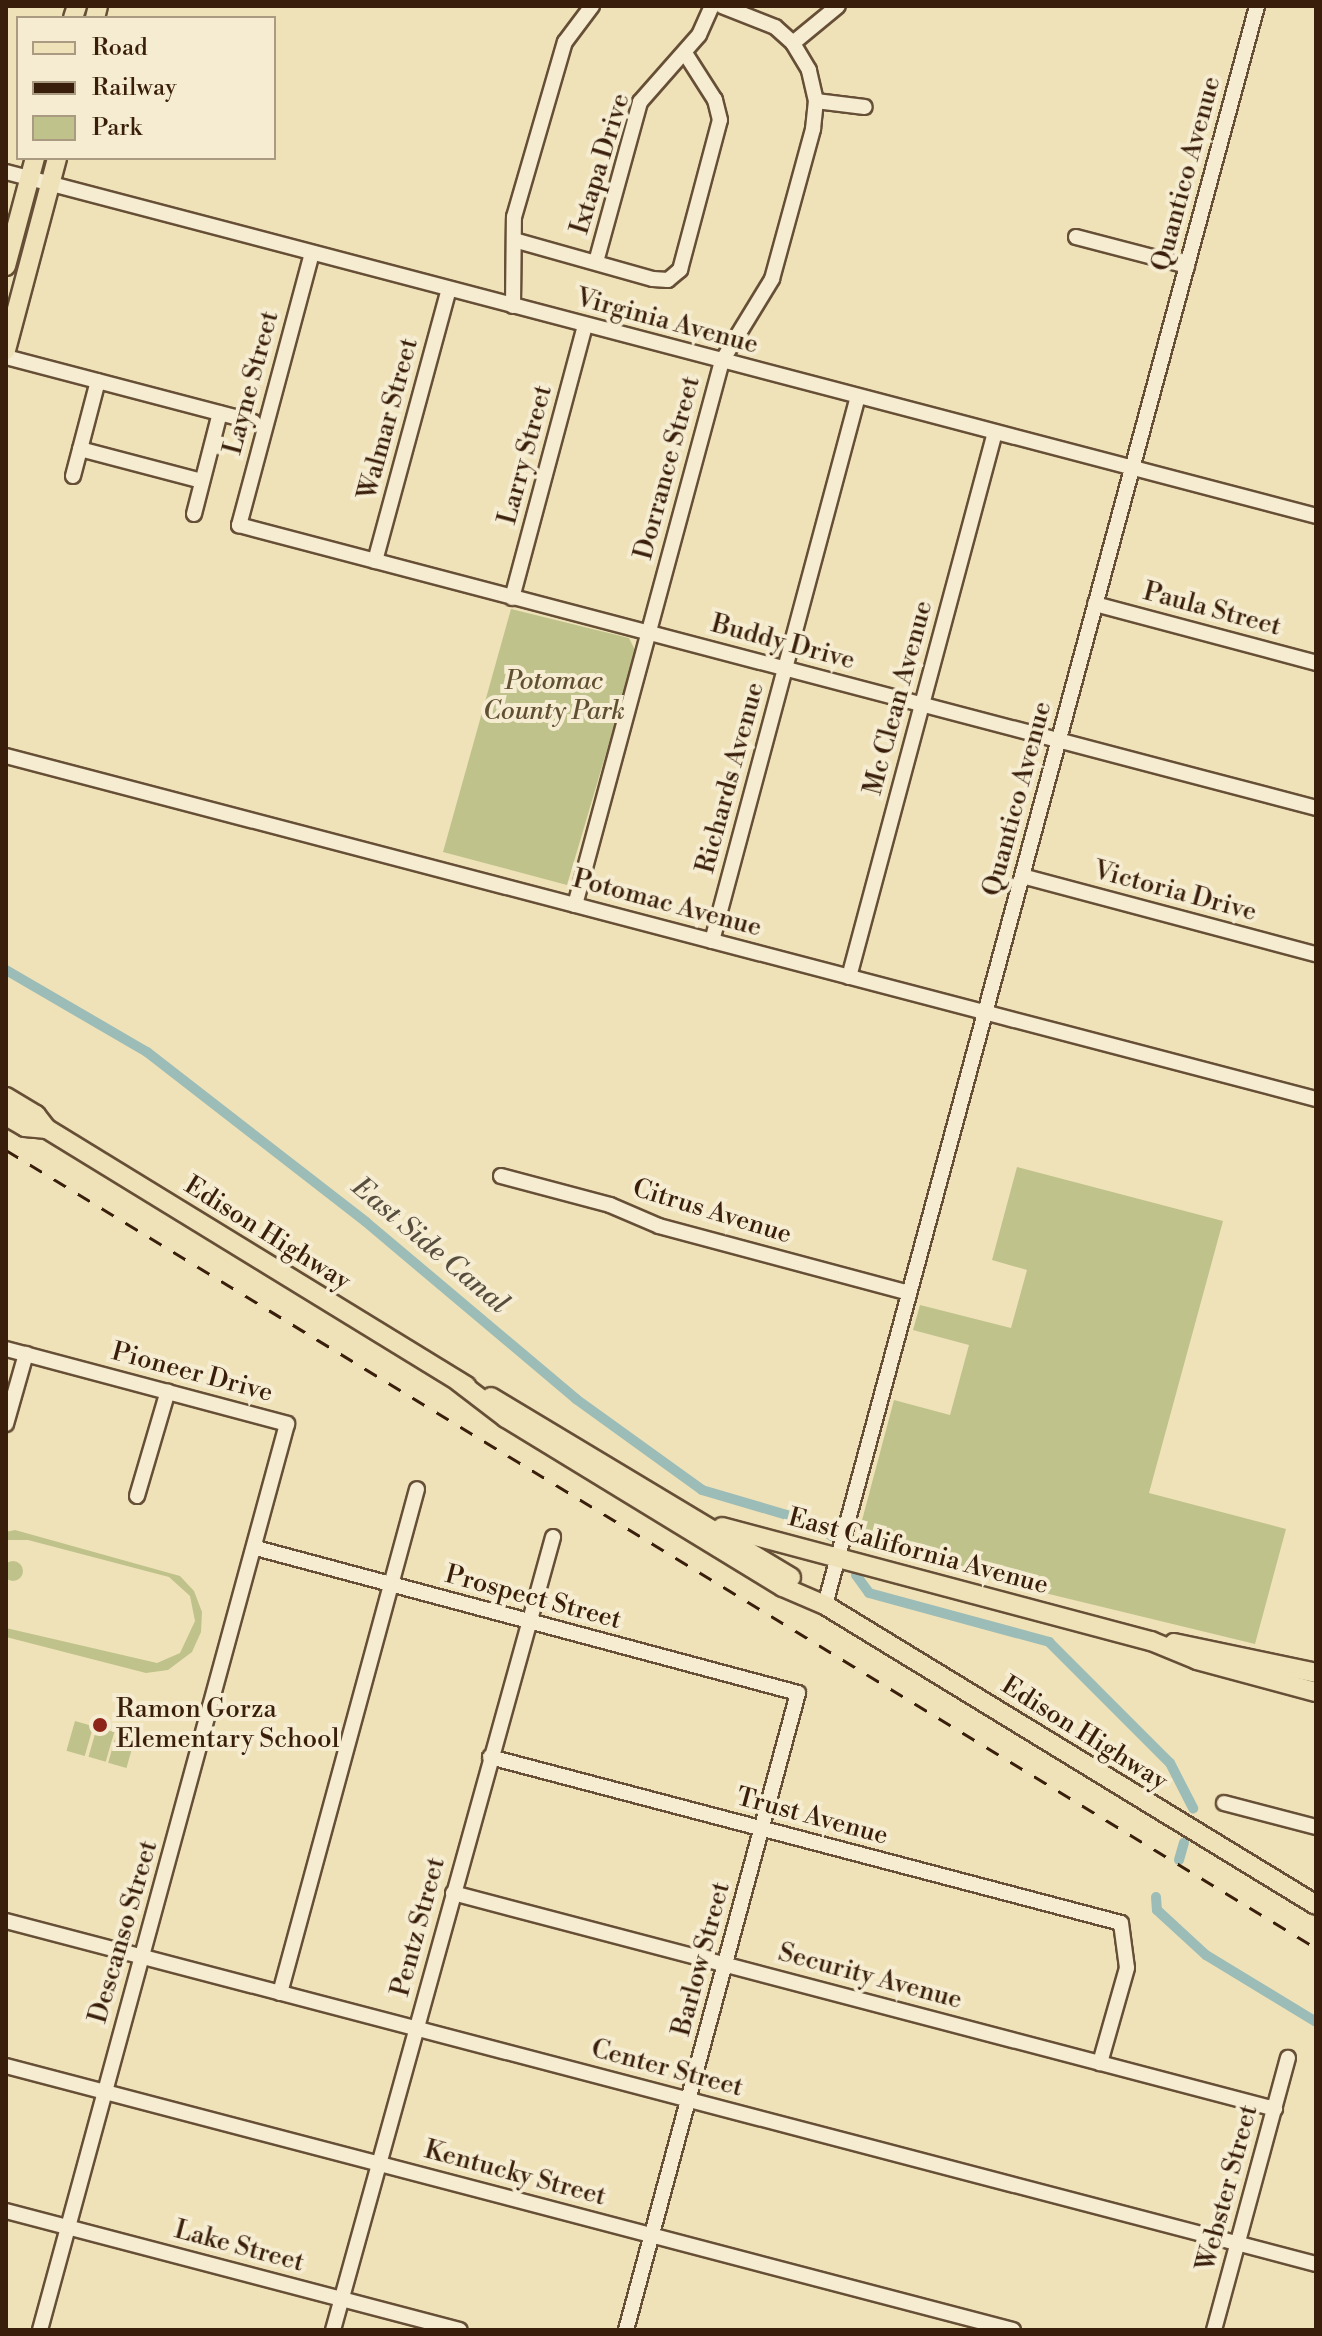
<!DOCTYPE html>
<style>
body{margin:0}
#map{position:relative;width:1322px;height:2336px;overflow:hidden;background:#efe2b8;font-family:"Libre Bodoni",serif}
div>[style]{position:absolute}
.green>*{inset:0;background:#bfc28b;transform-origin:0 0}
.round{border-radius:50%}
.canal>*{height:10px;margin:-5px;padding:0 5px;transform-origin:5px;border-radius:5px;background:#9cbcb7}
.roads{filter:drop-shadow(2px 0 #664f36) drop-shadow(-2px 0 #664f36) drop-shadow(0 2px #664f36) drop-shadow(0 -2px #664f36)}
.minor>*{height:14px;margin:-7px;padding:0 7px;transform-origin:7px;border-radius:7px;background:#f5ecd1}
.major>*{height:18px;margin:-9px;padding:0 9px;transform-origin:9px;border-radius:9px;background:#efe2b8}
.rail>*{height:3px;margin-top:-1.5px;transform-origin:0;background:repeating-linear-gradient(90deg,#391e0b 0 14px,transparent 0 28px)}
.dots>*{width:22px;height:22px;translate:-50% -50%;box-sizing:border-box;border:4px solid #f5ecd1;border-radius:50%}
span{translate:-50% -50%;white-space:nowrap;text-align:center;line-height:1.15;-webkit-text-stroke:8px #f5ecd1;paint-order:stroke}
.street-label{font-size:26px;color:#391e0b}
.park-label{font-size:26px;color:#614f31;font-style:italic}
.poi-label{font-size:26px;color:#391e0b}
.left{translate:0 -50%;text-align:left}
.water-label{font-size:28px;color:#574d3f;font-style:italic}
.frame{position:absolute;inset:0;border:8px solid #391e0b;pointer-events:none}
.legend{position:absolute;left:16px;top:16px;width:260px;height:144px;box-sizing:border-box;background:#f5ecd1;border:2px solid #aa9a82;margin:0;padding:10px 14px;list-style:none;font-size:24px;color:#391e0b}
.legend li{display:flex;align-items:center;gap:16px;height:40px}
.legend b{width:40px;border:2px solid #aa9a82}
</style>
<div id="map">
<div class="green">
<i style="clip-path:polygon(511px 609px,629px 638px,636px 652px,567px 885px,443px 852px)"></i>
<i style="clip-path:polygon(1017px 1167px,1223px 1221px,1149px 1493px,1286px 1529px,1255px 1644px,863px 1549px,856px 1543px,894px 1400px,950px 1415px,969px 1345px,913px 1330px,920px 1305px,1011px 1328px,1027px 1270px,992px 1260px)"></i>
<i style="clip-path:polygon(15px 1530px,180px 1576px,194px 1591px,202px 1612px,201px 1632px,192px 1652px,168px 1670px,146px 1673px,6px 1637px,6px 1628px,157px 1663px,180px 1653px,195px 1621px,190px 1596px,169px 1577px,28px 1540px,6px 1540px,6px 1532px)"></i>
<i class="round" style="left:3px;top:1561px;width:20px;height:20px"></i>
<i style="left:75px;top:1721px;width:19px;height:31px;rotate:16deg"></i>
<i style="left:97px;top:1727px;width:18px;height:31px;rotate:16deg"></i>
<i style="left:117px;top:1732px;width:19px;height:32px;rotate:16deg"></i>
</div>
<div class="canal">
<i style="left:6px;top:970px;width:163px;rotate:30.2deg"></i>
<i style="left:147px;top:1052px;width:277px;rotate:37.8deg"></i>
<i style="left:366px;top:1222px;width:275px;rotate:40.1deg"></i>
<i style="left:576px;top:1399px;width:155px;rotate:35.8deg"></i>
<i style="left:702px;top:1490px;width:114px;rotate:16.4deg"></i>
<i style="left:811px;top:1522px;width:25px;rotate:34deg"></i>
<i style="left:856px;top:1575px;width:22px;rotate:54deg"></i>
<i style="left:869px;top:1593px;width:187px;rotate:15.2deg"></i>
<i style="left:1049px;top:1642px;width:171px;rotate:45deg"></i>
<i style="left:1170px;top:1763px;width:51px;rotate:62.9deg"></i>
<i style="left:1179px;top:1860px;width:18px;rotate:-74deg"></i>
<i style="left:1156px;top:1897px;width:13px;rotate:86deg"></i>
<i style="left:1157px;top:1910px;width:67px;rotate:42.6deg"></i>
<i style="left:1206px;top:1955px;width:129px;rotate:31.3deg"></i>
</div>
<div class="roads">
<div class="minor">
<i style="left:793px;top:43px;width:58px;rotate:-39.4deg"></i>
<i style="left:816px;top:101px;width:49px;rotate:7deg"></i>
<i style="left:6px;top:172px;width:1354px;rotate:14.71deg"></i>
<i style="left:1076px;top:237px;width:115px;rotate:14.6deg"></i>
<i style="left:514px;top:240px;width:144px;rotate:15.7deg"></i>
<i style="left:653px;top:279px;width:15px;rotate:4deg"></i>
<i style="left:668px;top:280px;width:16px;rotate:-40deg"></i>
<i style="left:680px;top:270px;width:155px;rotate:-75.1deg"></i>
<i style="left:720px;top:120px;width:21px;rotate:-104deg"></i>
<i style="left:715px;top:100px;width:56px;rotate:-122.6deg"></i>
<i style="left:312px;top:253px;width:282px;rotate:105deg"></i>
<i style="left:239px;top:525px;width:1114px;rotate:14.72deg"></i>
<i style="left:596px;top:262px;width:166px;rotate:-74.6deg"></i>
<i style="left:640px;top:102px;width:89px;rotate:-48.6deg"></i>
<i style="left:699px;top:35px;width:32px;rotate:-66deg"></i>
<i style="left:513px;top:306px;width:89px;rotate:-89.4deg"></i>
<i style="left:514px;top:217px;width:182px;rotate:-73.8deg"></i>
<i style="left:565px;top:42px;width:45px;rotate:-53.1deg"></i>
<i style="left:6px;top:357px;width:256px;rotate:14.7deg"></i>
<i style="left:80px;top:449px;width:126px;rotate:14.7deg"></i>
<i style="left:73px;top:476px;width:98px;rotate:-75.3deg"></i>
<i style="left:194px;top:514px;width:104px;rotate:-75.6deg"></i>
<i style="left:375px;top:561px;width:282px;rotate:-74.8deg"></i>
<i style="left:512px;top:598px;width:283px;rotate:-75deg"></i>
<i style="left:1095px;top:604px;width:229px;rotate:14.9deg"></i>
<i style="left:6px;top:756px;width:1354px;rotate:14.67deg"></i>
<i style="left:1022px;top:876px;width:304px;rotate:14.9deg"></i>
<i style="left:575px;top:905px;width:564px;rotate:-74.88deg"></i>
<i style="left:722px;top:361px;width:96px;rotate:-58.6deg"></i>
<i style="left:772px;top:279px;width:156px;rotate:-74.7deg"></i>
<i style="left:813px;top:129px;width:28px;rotate:-84deg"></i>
<i style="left:816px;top:101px;width:32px;rotate:-103deg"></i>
<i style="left:809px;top:70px;width:31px;rotate:-121deg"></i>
<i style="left:793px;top:43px;width:24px;rotate:-138deg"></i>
<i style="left:775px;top:27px;width:57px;rotate:-158.4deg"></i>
<i style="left:712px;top:941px;width:564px;rotate:-75deg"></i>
<i style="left:849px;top:977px;width:564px;rotate:-75deg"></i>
<i style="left:501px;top:1176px;width:113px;rotate:14.9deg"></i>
<i style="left:610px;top:1205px;width:53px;rotate:23.2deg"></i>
<i style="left:659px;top:1226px;width:259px;rotate:15deg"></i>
<i style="left:6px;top:1349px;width:291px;rotate:14.9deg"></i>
<i style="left:287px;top:1424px;width:939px;rotate:105.25deg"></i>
<i style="left:6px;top:1424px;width:73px;rotate:-74.1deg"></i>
<i style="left:137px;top:1496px;width:109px;rotate:-73.6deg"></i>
<i style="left:256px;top:1548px;width:561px;rotate:14.98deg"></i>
<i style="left:798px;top:1693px;width:660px;rotate:105.11deg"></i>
<i style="left:825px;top:1605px;width:1656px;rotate:-74.88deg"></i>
<i style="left:490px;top:1757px;width:652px;rotate:14.74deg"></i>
<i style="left:1121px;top:1923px;width:45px;rotate:82.4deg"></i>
<i style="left:1127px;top:1968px;width:99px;rotate:105.9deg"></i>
<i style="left:1224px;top:1803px;width:95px;rotate:14.6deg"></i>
<i style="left:453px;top:1893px;width:850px;rotate:14.72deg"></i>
<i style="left:6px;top:1921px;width:1354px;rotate:14.67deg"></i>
<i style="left:280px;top:1993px;width:522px;rotate:-74.79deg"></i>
<i style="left:6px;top:2066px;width:1041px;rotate:14.69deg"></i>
<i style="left:6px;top:2211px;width:469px;rotate:14.7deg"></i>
<i style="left:333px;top:2330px;width:823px;rotate:-74.49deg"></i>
<i style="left:1214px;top:2330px;width:282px;rotate:-74.8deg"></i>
</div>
<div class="major">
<i style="left:73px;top:18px;width:13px;rotate:-72deg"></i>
<i style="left:95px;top:18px;width:12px;rotate:-76deg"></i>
<i style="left:6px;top:266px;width:112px;rotate:-75deg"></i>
<i style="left:6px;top:350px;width:199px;rotate:-75.1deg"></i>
<i style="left:6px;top:1097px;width:35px;rotate:31deg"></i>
<i style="left:36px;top:1115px;width:18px;rotate:52deg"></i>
<i style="left:47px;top:1129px;width:492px;rotate:31.5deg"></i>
<i style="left:6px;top:1116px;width:22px;rotate:30deg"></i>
<i style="left:25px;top:1127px;width:22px;rotate:5deg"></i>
<i style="left:459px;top:1382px;width:59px;rotate:37.5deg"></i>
<i style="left:506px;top:1418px;width:324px;rotate:31.4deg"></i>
<i style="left:783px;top:1587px;width:46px;rotate:23.2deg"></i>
<i style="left:825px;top:1605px;width:575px;rotate:31.42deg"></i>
<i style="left:491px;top:1397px;width:350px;rotate:31deg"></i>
<i style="left:722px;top:1527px;width:444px;rotate:14.9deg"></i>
<i style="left:1151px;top:1641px;width:50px;rotate:22.4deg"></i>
<i style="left:1197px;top:1660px;width:123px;rotate:15.1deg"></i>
<i style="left:1174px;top:1643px;width:145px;rotate:11.9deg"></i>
</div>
</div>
<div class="rail">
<i style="left:6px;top:1150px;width:1534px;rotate:31.35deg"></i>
</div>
<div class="dots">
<i style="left:100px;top:1725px;background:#8f2418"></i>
</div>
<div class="street-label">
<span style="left:601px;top:164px;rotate:-73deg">Ixtapa Drive</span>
<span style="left:1187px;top:174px;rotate:-75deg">Quantico Avenue</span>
<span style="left:667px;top:322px;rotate:15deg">Virginia Avenue</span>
<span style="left:252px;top:383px;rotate:-75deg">Layne Street</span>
<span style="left:389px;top:419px;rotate:-75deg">Walmar Street</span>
<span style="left:526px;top:455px;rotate:-75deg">Larry Street</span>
<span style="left:668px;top:468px;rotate:-75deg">Dorrance Street</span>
<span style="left:1212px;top:610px;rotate:15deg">Paula Street</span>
<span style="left:783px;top:643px;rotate:15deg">Buddy Drive</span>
<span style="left:899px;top:698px;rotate:-75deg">Mc Clean Avenue</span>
<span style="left:731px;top:778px;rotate:-75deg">Richards Avenue</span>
<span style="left:1018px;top:799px;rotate:-75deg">Quantico Avenue</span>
<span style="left:1175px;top:892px;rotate:15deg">Victoria Drive</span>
<span style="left:667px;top:904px;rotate:15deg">Potomac Avenue</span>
<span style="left:712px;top:1212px;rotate:17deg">Citrus Avenue</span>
<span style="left:267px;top:1234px;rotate:32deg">Edison Highway</span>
<span style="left:192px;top:1373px;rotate:15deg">Pioneer Drive</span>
<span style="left:918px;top:1552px;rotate:15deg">East California Avenue</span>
<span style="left:533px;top:1598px;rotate:15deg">Prospect Street</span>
<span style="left:1084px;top:1734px;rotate:32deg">Edison Highway</span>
<span style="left:812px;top:1817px;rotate:15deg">Trust Avenue</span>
<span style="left:419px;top:1927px;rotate:-75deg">Pentz Street</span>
<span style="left:124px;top:1932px;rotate:-74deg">Descanso Street</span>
<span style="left:702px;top:1959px;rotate:-75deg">Barlow Street</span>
<span style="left:870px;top:1977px;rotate:15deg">Security Avenue</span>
<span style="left:667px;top:2069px;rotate:15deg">Center Street</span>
<span style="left:515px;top:2174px;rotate:15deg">Kentucky Street</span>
<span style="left:1228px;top:2188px;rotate:-75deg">Webster Street</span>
<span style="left:239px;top:2247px;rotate:15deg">Lake Street</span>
</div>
<div class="park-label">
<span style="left:554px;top:697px">Potomac<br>County Park</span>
</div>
<div class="poi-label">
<span class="left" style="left:116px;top:1725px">Ramon Gorza<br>Elementary School</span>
</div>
<div class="water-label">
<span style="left:430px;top:1246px;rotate:40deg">East Side Canal</span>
</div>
<div class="frame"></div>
<ul class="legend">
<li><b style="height:10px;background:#efe2b8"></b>Road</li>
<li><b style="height:10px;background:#391e0b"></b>Railway</li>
<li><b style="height:22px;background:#bfc28b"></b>Park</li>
</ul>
</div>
